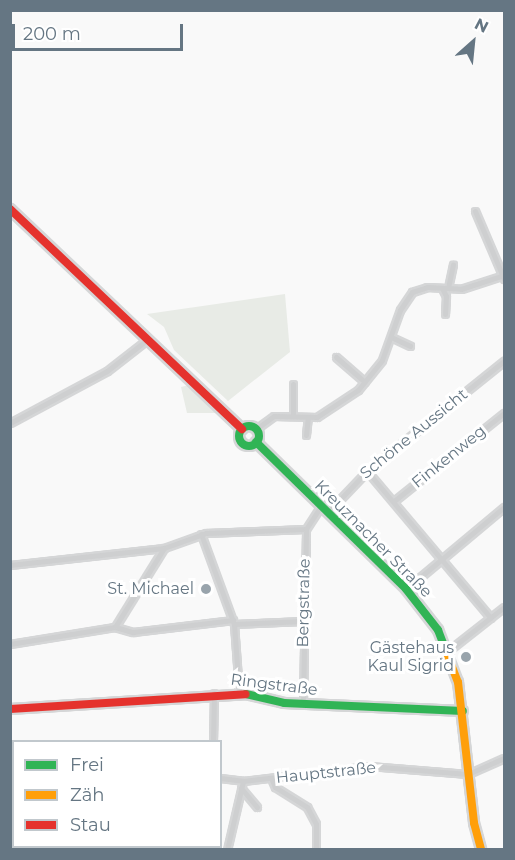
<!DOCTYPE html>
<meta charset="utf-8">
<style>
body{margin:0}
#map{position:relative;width:515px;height:860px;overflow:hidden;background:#f9f9f9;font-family:Montserrat,sans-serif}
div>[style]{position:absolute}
.green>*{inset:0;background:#e8ebe6}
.roads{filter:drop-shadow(2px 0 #d5d6d7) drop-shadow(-2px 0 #d5d6d7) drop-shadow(0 2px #d5d6d7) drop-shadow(0 -2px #d5d6d7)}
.street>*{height:5px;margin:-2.5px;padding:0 2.5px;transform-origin:2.5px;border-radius:2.5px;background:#cecfd0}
.fast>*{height:8px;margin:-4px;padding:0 4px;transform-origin:4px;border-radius:4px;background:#30b455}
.fast>.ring{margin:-4px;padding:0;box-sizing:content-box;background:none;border:8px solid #30b455;border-radius:50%}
.slow>*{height:8px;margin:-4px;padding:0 4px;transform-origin:4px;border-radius:4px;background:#ff9f0a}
.jam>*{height:8px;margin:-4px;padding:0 4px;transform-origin:4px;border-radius:4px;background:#e5322d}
.dots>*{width:16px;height:16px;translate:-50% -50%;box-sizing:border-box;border:3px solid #fff;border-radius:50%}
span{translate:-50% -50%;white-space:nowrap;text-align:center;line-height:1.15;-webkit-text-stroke:6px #fff;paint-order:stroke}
.street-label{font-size:16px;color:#657683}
.poi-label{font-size:16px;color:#657683}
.right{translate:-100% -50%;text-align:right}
.frame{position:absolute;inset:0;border:12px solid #657683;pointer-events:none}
.legend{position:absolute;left:12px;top:740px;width:210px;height:108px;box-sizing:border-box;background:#fff;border:2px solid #c1c8cd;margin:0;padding:8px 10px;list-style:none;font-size:18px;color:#657683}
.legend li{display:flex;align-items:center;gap:12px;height:30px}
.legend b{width:30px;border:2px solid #c1c8cd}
.north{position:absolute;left:443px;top:12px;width:60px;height:60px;-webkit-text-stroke:4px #fff;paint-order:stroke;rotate:27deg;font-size:16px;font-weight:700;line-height:24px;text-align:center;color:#657683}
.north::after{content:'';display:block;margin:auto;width:21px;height:27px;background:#657683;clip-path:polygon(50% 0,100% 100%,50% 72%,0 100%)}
.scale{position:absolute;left:12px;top:24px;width:171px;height:27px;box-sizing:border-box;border:3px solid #657683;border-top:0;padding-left:8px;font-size:18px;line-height:21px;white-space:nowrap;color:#657683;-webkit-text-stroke:4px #fff;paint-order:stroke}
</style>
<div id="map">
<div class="green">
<i style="clip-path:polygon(285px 294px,290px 352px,228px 401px,174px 350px,164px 327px,147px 314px)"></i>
<i style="clip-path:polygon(189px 385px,216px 413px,187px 413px,181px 387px)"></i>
</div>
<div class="roads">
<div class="street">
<i style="left:475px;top:211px;width:74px;rotate:66.9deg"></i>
<i style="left:442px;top:288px;width:9px;rotate:63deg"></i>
<i style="left:446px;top:296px;width:18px;rotate:93deg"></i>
<i style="left:448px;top:288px;width:24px;rotate:-78deg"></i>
<i style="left:391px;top:337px;width:21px;rotate:25deg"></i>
<i style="left:336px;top:357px;width:38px;rotate:41deg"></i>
<i style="left:293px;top:384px;width:32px;rotate:90deg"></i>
<i style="left:10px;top:423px;width:110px;rotate:-28.2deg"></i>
<i style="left:107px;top:371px;width:52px;rotate:-38deg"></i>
<i style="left:256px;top:429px;width:22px;rotate:-36deg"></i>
<i style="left:274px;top:416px;width:43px;rotate:1.3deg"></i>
<i style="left:317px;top:417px;width:49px;rotate:-33.4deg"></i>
<i style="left:358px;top:390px;width:38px;rotate:-51deg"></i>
<i style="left:382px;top:360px;width:53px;rotate:-70.2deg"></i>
<i style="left:400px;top:310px;width:22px;rotate:-56deg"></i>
<i style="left:412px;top:292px;width:16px;rotate:-18deg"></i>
<i style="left:427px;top:287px;width:34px;rotate:3deg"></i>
<i style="left:461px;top:289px;width:45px;rotate:-18deg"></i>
<i style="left:306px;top:435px;width:18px;rotate:-84deg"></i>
<i style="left:367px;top:471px;width:192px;rotate:49.9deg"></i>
<i style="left:394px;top:501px;width:141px;rotate:-38.7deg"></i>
<i style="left:328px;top:512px;width:57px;rotate:-46.4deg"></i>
<i style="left:367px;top:471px;width:176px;rotate:-38.8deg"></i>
<i style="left:201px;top:534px;width:96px;rotate:69.9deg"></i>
<i style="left:234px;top:624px;width:68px;rotate:85.8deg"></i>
<i style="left:10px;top:565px;width:155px;rotate:-6.3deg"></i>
<i style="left:164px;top:548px;width:45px;rotate:-19.7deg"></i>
<i style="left:206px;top:533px;width:100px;rotate:-2.3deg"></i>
<i style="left:406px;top:589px;width:128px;rotate:-39.9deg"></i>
<i style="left:234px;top:624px;width:69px;rotate:-2.5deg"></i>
<i style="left:115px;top:627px;width:19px;rotate:16deg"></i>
<i style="left:133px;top:632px;width:101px;rotate:-6.8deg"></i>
<i style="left:10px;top:644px;width:106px;rotate:-9.2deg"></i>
<i style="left:115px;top:627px;width:93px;rotate:-58.2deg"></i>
<i style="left:448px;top:651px;width:71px;rotate:-38.2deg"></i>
<i style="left:303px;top:704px;width:175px;rotate:-89deg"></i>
<i style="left:306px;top:529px;width:27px;rotate:-57deg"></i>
<i style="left:213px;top:742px;width:49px;rotate:-88.8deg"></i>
<i style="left:10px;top:745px;width:4px;rotate:14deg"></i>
<i style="left:220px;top:778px;width:23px;rotate:7deg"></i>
<i style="left:243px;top:781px;width:127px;rotate:-6.8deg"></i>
<i style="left:369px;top:766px;width:99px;rotate:4.6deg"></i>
<i style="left:468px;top:774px;width:39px;rotate:-24deg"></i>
<i style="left:271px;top:778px;width:10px;rotate:66deg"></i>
<i style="left:275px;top:787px;width:38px;rotate:32deg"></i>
<i style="left:307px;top:807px;width:19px;rotate:62deg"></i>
<i style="left:316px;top:824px;width:26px;rotate:90deg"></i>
<i style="left:241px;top:788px;width:25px;rotate:50deg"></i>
<i style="left:10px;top:840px;width:4px;rotate:14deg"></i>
<i style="left:30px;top:846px;width:8px;rotate:30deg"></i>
<i style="left:115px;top:846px;width:4px;rotate:63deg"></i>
<i style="left:227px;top:850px;width:71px;rotate:-76.9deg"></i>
</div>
<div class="fast">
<i class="ring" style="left:239px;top:426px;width:12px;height:12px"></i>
<i style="left:256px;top:442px;width:210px;rotate:44.4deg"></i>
<i style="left:406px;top:589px;width:52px;rotate:52deg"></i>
<i style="left:438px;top:630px;width:17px;rotate:69deg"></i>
<i style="left:246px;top:694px;width:39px;rotate:13deg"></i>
<i style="left:284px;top:703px;width:179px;rotate:2.6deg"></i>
</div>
<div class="slow">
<i style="left:444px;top:646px;width:39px;rotate:69deg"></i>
<i style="left:458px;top:682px;width:142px;rotate:83.5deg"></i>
<i style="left:474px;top:823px;width:28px;rotate:75deg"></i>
</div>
<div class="jam">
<i style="left:10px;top:209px;width:320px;rotate:43.5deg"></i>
<i style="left:10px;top:709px;width:236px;rotate:-3.6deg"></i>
</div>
</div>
<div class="dots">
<i style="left:206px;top:589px;background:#99a4ac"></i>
<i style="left:466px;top:657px;background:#99a4ac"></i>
</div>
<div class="street-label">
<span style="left:414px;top:434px;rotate:-39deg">Schöne Aussicht</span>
<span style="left:449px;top:457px;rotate:-39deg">Finkenweg</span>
<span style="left:373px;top:539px;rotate:45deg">Kreuznacher Straße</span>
<span style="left:304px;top:603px;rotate:-89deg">Bergstraße</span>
<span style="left:274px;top:685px;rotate:7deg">Ringstraße</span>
<span style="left:326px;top:773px;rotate:-6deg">Hauptstraße</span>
</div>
<div class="poi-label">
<span class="right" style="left:194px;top:589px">St. Michael</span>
<span class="right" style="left:454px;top:657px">Gästehaus<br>Kaul Sigrid</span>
</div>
<div class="frame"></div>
<ul class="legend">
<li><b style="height:8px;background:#30b455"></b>Frei</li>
<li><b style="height:8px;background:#ff9f0a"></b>Zäh</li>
<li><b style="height:8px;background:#e5322d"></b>Stau</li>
</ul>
<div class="north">N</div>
<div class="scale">200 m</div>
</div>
